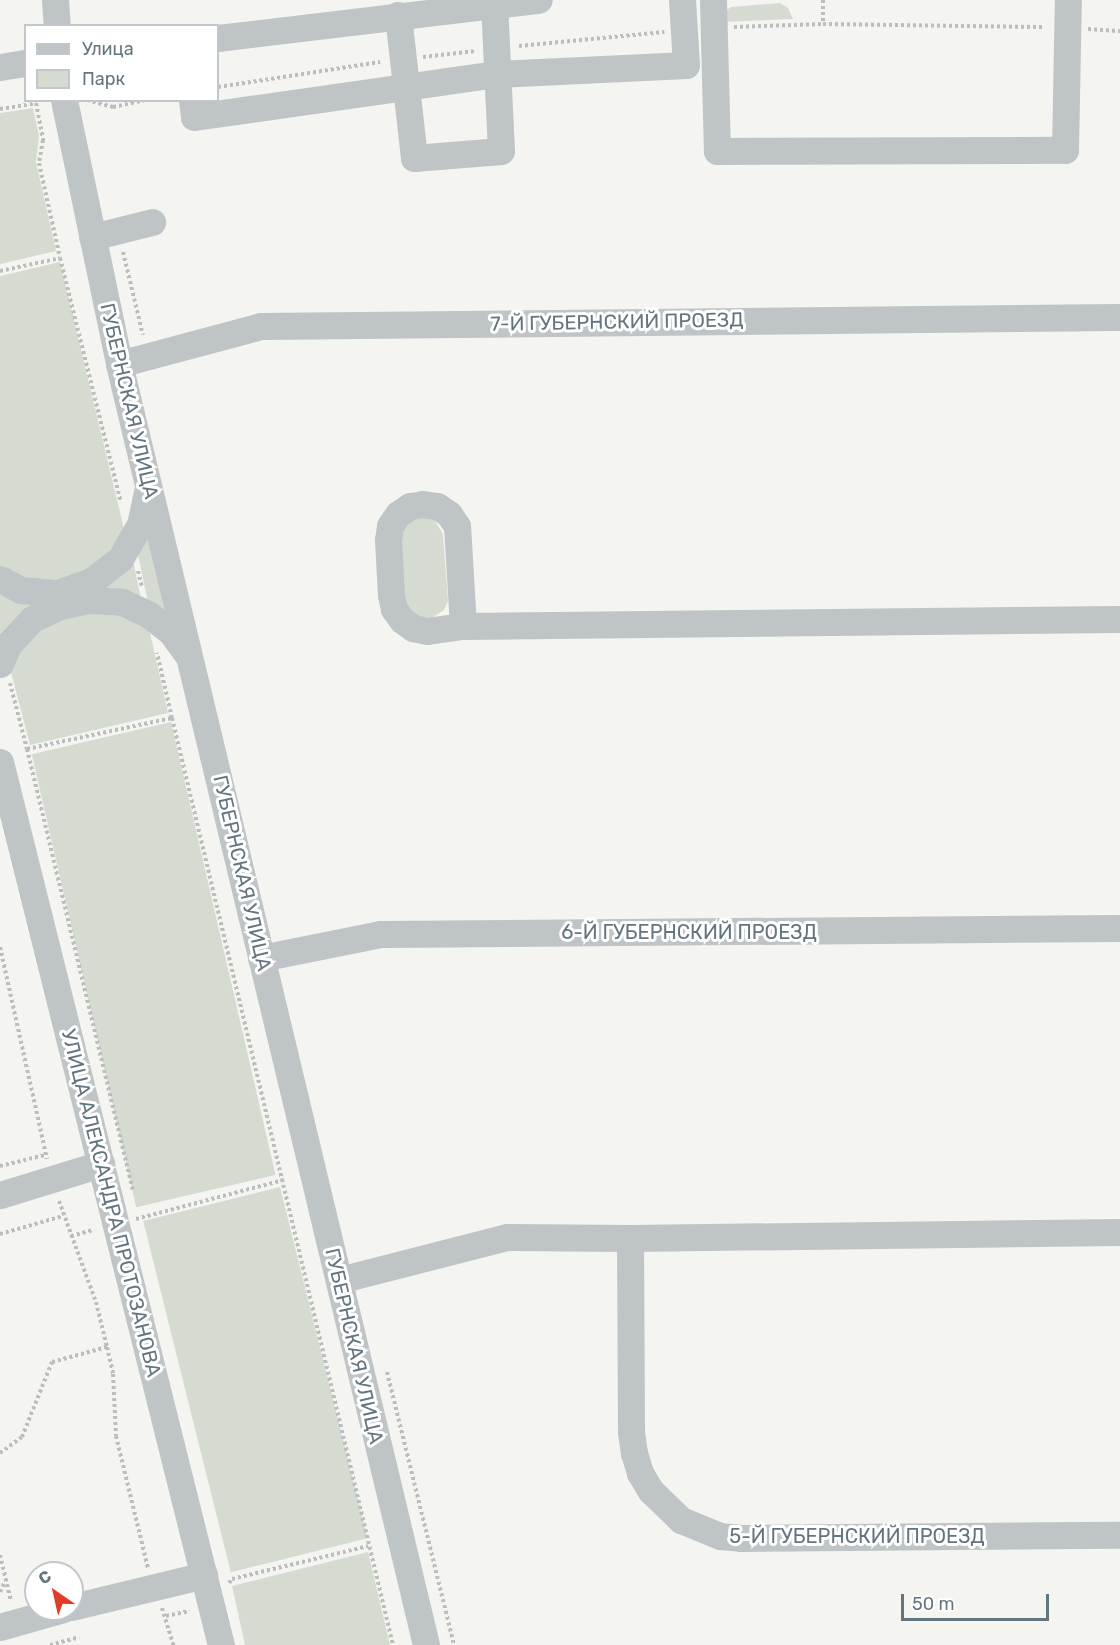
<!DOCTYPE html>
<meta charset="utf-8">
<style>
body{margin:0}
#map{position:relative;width:1120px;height:1645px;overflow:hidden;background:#f4f4f0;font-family:Rubik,sans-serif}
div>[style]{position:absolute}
.green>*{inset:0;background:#d6dbd1;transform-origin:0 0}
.path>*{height:4px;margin-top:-2px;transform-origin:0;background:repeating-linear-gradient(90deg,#bbbdbf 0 3px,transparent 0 6px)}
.minor>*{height:27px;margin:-13.5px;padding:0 13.5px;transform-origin:13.5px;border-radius:13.5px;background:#bfc4c6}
span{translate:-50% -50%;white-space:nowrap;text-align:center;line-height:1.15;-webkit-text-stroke:6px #fff;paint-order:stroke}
.street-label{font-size:20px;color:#637680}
.legend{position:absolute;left:24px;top:24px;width:195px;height:78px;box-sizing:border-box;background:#fff;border:2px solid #c1c8cc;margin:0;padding:8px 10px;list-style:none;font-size:18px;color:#637680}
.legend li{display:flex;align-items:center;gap:12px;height:30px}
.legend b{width:30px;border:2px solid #c1c8cc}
.north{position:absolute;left:24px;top:1561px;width:60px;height:60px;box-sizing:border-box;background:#fff;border:2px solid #c1c8cc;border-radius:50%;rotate:326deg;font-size:16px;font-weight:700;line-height:24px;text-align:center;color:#637680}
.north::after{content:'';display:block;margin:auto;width:21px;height:27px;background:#df3d25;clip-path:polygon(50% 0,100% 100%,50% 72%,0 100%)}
.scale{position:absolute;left:901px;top:1594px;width:148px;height:27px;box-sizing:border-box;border:3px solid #637680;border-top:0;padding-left:8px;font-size:18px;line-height:21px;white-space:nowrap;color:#637680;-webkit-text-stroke:4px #fff;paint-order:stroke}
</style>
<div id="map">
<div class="green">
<i style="clip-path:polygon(780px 3px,788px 8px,793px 19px,721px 22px,724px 12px,731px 7px)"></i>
<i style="clip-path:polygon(33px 108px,39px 136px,36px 162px,56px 251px,0 264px,0 113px)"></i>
<i style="clip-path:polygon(60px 262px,124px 529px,102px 562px,55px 585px,24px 582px,0 570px,0 276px)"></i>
<i style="clip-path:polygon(414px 515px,433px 518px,443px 534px,448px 601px,444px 610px,430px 619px,422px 620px,403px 604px,400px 527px)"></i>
<i style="clip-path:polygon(146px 532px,166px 616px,149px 607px,137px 550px)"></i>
<i style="clip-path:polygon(132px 555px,142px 604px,88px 593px)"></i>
<i style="clip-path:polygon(0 595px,21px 602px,43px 602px,0 638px)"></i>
<i style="clip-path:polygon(114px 610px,149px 628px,168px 713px,30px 745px,8px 661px,52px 618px)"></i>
<i style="left:171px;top:722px;width:465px;height:143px;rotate:77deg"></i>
<i style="left:280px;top:1187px;width:362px;height:141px;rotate:76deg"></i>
<i style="clip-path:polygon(368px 1552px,390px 1645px,245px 1645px,232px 1586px)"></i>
</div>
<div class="path">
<i style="left:823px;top:0;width:24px;rotate:90deg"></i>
<i style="left:734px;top:27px;width:89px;rotate:-1.9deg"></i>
<i style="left:823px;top:24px;width:221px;rotate:0.8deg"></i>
<i style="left:1088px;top:29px;width:32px;rotate:4deg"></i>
<i style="left:519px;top:46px;width:146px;rotate:-5.5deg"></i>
<i style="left:423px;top:57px;width:53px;rotate:-6.5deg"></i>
<i style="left:218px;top:87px;width:164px;rotate:-8.8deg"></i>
<i style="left:87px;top:100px;width:27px;rotate:15deg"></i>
<i style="left:113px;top:107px;width:33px;rotate:-12deg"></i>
<i style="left:36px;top:103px;width:38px;rotate:79deg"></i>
<i style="left:43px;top:140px;width:23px;rotate:100deg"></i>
<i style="left:39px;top:163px;width:97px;rotate:77.5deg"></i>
<i style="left:60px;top:258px;width:252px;rotate:76deg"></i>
<i style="left:0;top:109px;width:36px;rotate:-9deg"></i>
<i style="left:123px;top:252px;width:85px;rotate:76.5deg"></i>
<i style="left:0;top:271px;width:61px;rotate:-12.2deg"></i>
<i style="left:138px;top:571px;width:16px;rotate:76deg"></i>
<i style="left:10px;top:683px;width:68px;rotate:75.6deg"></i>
<i style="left:27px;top:749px;width:148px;rotate:-12.1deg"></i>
<i style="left:172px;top:718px;width:67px;rotate:-103deg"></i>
<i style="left:172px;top:718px;width:953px;rotate:76.59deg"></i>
<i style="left:27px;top:749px;width:453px;rotate:76.5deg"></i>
<i style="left:0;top:947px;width:217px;rotate:77.5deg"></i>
<i style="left:0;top:1166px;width:46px;rotate:-13.7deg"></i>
<i style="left:59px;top:1201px;width:108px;rotate:69.9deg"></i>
<i style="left:96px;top:1302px;width:46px;rotate:76.3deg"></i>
<i style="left:107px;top:1347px;width:28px;rotate:77deg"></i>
<i style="left:113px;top:1374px;width:62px;rotate:87.2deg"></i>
<i style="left:116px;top:1436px;width:136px;rotate:76.4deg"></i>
<i style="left:136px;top:1219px;width:153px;rotate:-14.8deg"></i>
<i style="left:0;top:1234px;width:66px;rotate:-15.9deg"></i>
<i style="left:71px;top:1236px;width:24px;rotate:-15deg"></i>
<i style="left:387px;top:1372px;width:281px;rotate:76.2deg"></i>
<i style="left:0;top:1453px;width:27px;rotate:-36deg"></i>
<i style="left:22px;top:1437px;width:81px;rotate:-68.2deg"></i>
<i style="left:52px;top:1362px;width:57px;rotate:-15.3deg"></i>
<i style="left:0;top:1555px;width:47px;rotate:76.6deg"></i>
<i style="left:229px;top:1583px;width:5px;rotate:-53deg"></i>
<i style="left:232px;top:1579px;width:140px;rotate:-13.6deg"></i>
<i style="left:0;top:1592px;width:14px;rotate:-65deg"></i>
<i style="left:162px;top:1608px;width:39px;rotate:73deg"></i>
<i style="left:166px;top:1616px;width:24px;rotate:-12deg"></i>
<i style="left:50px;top:1645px;width:30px;rotate:-15deg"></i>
</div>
<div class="minor">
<i style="left:55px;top:0;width:26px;rotate:86deg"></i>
<i style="left:713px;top:0;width:151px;rotate:88.5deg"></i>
<i style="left:717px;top:151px;width:348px;rotate:-0.2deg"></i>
<i style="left:1065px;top:150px;width:150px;rotate:-88.9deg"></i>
<i style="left:398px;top:15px;width:144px;rotate:83.6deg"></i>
<i style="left:414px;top:158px;width:87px;rotate:-4.6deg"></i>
<i style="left:501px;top:151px;width:146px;rotate:-92.7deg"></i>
<i style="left:218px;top:38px;width:323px;rotate:-6.8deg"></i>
<i style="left:0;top:67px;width:26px;rotate:-9deg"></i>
<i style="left:64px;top:100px;width:270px;rotate:78.2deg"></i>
<i style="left:119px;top:364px;width:1317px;rotate:76.52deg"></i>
<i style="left:192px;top:100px;width:17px;rotate:83deg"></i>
<i style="left:194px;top:117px;width:306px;rotate:-8.1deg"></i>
<i style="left:497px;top:74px;width:189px;rotate:-2.7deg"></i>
<i style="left:686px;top:65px;width:65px;rotate:-93.5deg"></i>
<i style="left:92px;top:237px;width:62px;rotate:-14deg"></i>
<i style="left:119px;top:364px;width:147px;rotate:-15deg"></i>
<i style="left:261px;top:326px;width:859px;rotate:-0.6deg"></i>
<i style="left:0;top:579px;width:24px;rotate:28deg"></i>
<i style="left:21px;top:590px;width:37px;rotate:5deg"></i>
<i style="left:58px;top:593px;width:37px;rotate:-20deg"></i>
<i style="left:93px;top:580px;width:34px;rotate:-38deg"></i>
<i style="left:120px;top:559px;width:39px;rotate:-60deg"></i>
<i style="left:140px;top:525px;width:34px;rotate:-78deg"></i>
<i style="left:463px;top:626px;width:100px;rotate:-93.4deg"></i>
<i style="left:457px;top:526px;width:14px;rotate:-124deg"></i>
<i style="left:449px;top:514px;width:14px;rotate:-146deg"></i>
<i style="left:437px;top:506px;width:14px;rotate:-172deg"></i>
<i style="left:423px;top:504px;width:13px;rotate:171deg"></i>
<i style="left:410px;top:506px;width:14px;rotate:146deg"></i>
<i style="left:398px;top:514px;width:14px;rotate:124deg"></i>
<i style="left:390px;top:526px;width:14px;rotate:98deg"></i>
<i style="left:388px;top:540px;width:55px;rotate:86.9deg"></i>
<i style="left:391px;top:595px;width:14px;rotate:78deg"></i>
<i style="left:394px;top:609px;width:14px;rotate:54deg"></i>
<i style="left:402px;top:620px;width:14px;rotate:36deg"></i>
<i style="left:413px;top:628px;width:14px;rotate:12deg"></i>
<i style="left:427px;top:631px;width:36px;rotate:-8deg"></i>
<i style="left:463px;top:626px;width:657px;rotate:-0.61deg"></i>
<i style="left:0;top:664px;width:21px;rotate:-67deg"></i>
<i style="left:8px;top:645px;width:35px;rotate:-47deg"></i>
<i style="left:32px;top:619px;width:31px;rotate:-25deg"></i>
<i style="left:60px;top:606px;width:29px;rotate:-12deg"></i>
<i style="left:88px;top:600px;width:34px;rotate:3deg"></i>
<i style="left:122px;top:602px;width:29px;rotate:25deg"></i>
<i style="left:148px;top:614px;width:29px;rotate:38deg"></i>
<i style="left:171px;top:632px;width:26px;rotate:54deg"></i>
<i style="left:0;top:762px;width:910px;rotate:75.95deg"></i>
<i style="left:261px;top:958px;width:122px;rotate:-11.3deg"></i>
<i style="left:381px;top:934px;width:739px;rotate:-0.47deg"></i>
<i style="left:0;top:1195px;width:106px;rotate:-17.1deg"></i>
<i style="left:630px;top:1238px;width:194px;rotate:89.7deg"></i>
<i style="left:631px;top:1432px;width:21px;rotate:82deg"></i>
<i style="left:634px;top:1453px;width:21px;rotate:73deg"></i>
<i style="left:640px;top:1473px;width:21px;rotate:59deg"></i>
<i style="left:651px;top:1491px;width:42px;rotate:44deg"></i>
<i style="left:681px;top:1520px;width:42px;rotate:22.3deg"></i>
<i style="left:720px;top:1536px;width:21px;rotate:5deg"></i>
<i style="left:741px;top:1538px;width:379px;rotate:-0.5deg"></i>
<i style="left:339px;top:1280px;width:173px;rotate:-14.4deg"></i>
<i style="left:507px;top:1237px;width:123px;rotate:0.5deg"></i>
<i style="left:630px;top:1238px;width:490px;rotate:-0.7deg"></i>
<i style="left:72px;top:1607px;width:136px;rotate:-13.6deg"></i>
<i style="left:0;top:1627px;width:66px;rotate:-15.9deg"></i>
</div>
<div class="street-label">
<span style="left:617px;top:322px;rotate:-1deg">7-Й ГУБЕРНСКИЙ ПРОЕЗД</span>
<span style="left:129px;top:401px;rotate:77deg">ГУБЕРНСКАЯ УЛИЦА</span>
<span style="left:242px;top:873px;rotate:77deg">ГУБЕРНСКАЯ УЛИЦА</span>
<span style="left:689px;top:932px">6-Й ГУБЕРНСКИЙ ПРОЕЗД</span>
<span style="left:111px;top:1203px;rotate:76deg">УЛИЦА АЛЕКСАНДРА ПРОТОЗАНОВА</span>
<span style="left:354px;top:1346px;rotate:77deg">ГУБЕРНСКАЯ УЛИЦА</span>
<span style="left:857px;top:1536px">5-Й ГУБЕРНСКИЙ ПРОЕЗД</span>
</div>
<ul class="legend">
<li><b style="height:8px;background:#bfc4c6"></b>Улица</li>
<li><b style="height:16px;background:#d6dbd1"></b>Парк</li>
</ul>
<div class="north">С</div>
<div class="scale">50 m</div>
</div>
